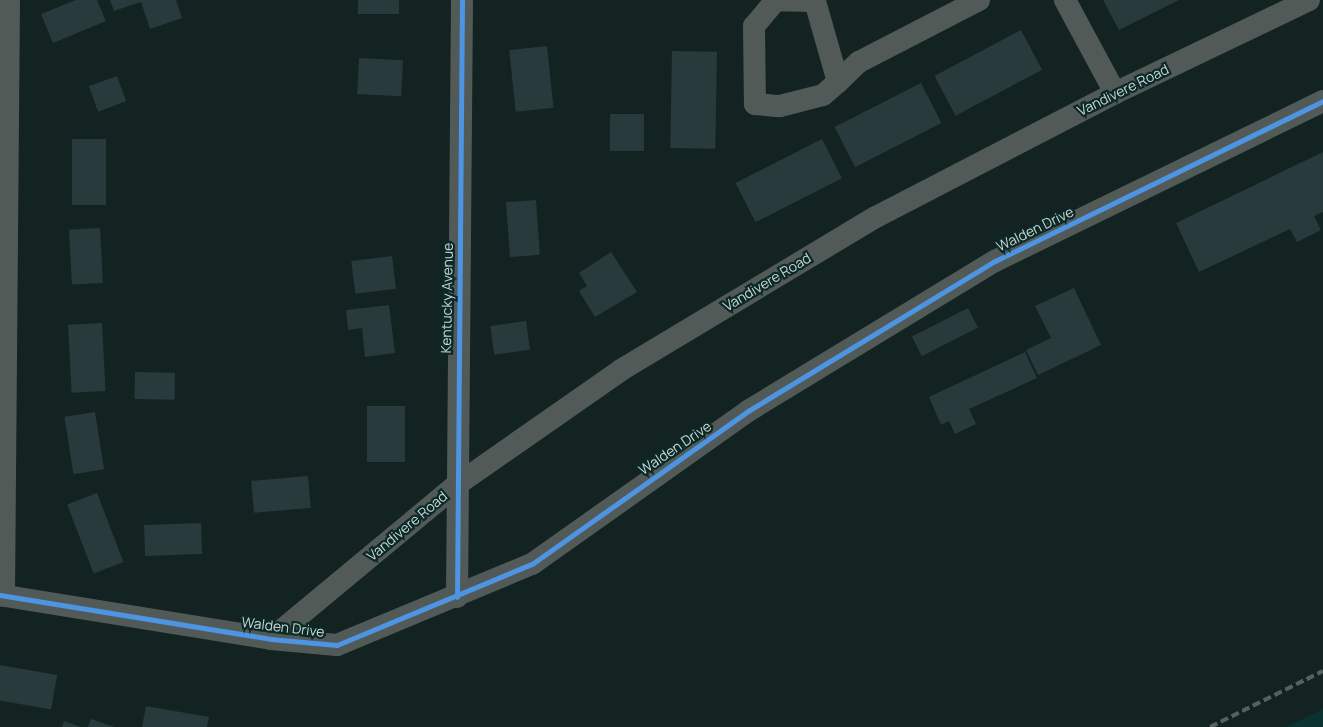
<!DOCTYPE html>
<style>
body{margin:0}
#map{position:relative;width:1323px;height:727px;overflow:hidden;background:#122322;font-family:Manrope,sans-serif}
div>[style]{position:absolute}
.built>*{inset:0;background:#0a3230}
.building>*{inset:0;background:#293a3c;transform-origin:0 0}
.minor>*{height:22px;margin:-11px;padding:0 11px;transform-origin:11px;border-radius:11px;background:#525a58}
.rail>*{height:4px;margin-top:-2px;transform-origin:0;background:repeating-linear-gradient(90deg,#58615f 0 8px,transparent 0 12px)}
.cycleway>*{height:5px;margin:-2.5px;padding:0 2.5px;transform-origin:2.5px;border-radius:2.5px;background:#4d94e3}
span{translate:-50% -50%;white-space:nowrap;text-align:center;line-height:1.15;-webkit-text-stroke:4.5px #0c2928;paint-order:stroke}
.street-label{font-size:14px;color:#c7d7d6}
</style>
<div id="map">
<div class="built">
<i style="clip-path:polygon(1323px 709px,1323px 727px,1286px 727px)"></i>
</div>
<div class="building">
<i style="clip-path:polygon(76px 0,97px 0,106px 21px,53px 43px,41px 14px)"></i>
<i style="clip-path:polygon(110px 0,176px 0,182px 18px,150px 29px,141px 2px,114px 11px)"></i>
<i style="left:358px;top:0;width:41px;height:14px"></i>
<i style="clip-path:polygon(1103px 0,1179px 0,1119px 30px)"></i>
<i style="left:1021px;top:30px;width:45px;height:98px;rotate:62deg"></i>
<i style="left:547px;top:46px;width:62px;height:38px;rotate:84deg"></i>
<i style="left:672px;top:51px;width:45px;height:97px;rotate:1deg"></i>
<i style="left:359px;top:58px;width:44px;height:36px;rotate:3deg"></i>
<i style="left:117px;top:76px;width:27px;height:30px;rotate:70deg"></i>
<i style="left:921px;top:83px;width:45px;height:97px;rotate:63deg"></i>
<i style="left:610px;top:114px;width:34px;height:37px"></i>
<i style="left:72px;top:139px;width:34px;height:66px"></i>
<i style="left:822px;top:139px;width:44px;height:97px;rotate:63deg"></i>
<i style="clip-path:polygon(1323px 152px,1323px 212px,1314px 216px,1321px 230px,1297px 242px,1290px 229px,1199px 272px,1176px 223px)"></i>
<i style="left:536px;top:200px;width:55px;height:30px;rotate:86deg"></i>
<i style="left:100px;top:228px;width:55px;height:31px;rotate:87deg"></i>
<i style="clip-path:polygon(611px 252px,637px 292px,595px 317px,579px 291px,587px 286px,579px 273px)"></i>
<i style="left:392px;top:256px;width:33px;height:41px;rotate:83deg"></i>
<i style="clip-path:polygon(1074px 288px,1101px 345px,1038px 375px,1026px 350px,1051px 338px,1035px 306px)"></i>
<i style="clip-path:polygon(389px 305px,395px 353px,365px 357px,362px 328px,348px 330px,346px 310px)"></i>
<i style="left:968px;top:308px;width:22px;height:63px;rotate:63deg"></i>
<i style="left:526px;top:321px;width:29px;height:36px;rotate:82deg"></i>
<i style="left:102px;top:323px;width:68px;height:34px;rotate:87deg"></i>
<i style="clip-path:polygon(1025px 352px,1037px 378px,969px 409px,976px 424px,955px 434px,949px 421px,941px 425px,929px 397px)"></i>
<i style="left:135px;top:372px;width:40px;height:27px;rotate:1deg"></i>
<i style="left:367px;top:406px;width:38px;height:56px"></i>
<i style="left:95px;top:412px;width:58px;height:31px;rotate:81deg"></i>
<i style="left:308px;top:476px;width:32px;height:57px;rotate:85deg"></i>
<i style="left:97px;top:493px;width:74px;height:32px;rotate:69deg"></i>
<i style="left:201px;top:523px;width:31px;height:57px;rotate:88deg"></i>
<i style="left:0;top:665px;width:58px;height:35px;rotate:10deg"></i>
<i style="clip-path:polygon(146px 706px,209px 717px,207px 727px,142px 727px)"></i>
<i style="clip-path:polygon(91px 719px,114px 727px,88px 727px)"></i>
<i style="clip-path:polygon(64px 721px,81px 727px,62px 727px)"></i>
</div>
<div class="minor">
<i style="left:1065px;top:0;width:106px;rotate:61.7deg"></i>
<i style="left:838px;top:82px;width:84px;rotate:-105.9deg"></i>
<i style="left:815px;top:1px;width:39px;rotate:-179deg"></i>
<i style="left:776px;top:0;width:34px;rotate:130deg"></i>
<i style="left:754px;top:26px;width:78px;rotate:89.3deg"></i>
<i style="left:755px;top:104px;width:25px;rotate:5deg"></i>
<i style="left:780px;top:106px;width:44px;rotate:-14.3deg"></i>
<i style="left:823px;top:95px;width:20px;rotate:-41deg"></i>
<i style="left:838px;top:82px;width:29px;rotate:-44deg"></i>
<i style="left:859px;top:62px;width:135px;rotate:-27.3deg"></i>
<i style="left:0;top:595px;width:275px;rotate:9.2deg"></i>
<i style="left:271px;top:639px;width:66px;rotate:5.2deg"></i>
<i style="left:337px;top:645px;width:211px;rotate:-22.6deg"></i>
<i style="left:532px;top:564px;width:265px;rotate:-35.3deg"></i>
<i style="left:748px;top:411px;width:289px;rotate:-31.3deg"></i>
<i style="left:995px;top:261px;width:365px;rotate:-26deg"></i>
<i style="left:4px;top:596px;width:596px;rotate:-89.52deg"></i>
<i style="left:457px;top:597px;width:597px;rotate:-89.52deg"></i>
<i style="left:271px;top:639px;width:239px;rotate:-39.7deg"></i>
<i style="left:455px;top:486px;width:203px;rotate:-34.9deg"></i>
<i style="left:621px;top:370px;width:297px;rotate:-31deg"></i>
<i style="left:876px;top:217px;width:269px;rotate:-27.4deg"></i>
<i style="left:1115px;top:93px;width:215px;rotate:-25.6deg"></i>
</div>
<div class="rail">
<i style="left:1210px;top:727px;width:126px;rotate:-26.4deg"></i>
</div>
<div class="cycleway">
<i style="left:0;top:595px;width:275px;rotate:9.2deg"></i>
<i style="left:271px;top:639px;width:66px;rotate:5.2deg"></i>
<i style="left:337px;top:645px;width:211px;rotate:-22.6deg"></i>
<i style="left:532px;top:564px;width:265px;rotate:-35.3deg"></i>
<i style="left:748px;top:411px;width:289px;rotate:-31.3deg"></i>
<i style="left:995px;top:261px;width:365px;rotate:-26deg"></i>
<i style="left:457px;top:597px;width:597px;rotate:-89.52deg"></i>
</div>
<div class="street-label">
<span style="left:1123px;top:90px;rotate:-26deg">Vandivere Road</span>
<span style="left:1035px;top:229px;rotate:-26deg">Walden Drive</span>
<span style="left:767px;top:282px;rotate:-31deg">Vandivere Road</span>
<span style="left:447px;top:298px;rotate:-89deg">Kentucky Avenue</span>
<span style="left:675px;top:448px;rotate:-34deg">Walden Drive</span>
<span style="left:407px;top:526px;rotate:-40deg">Vandivere Road</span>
<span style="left:283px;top:627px;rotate:7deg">Walden Drive</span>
</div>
</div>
